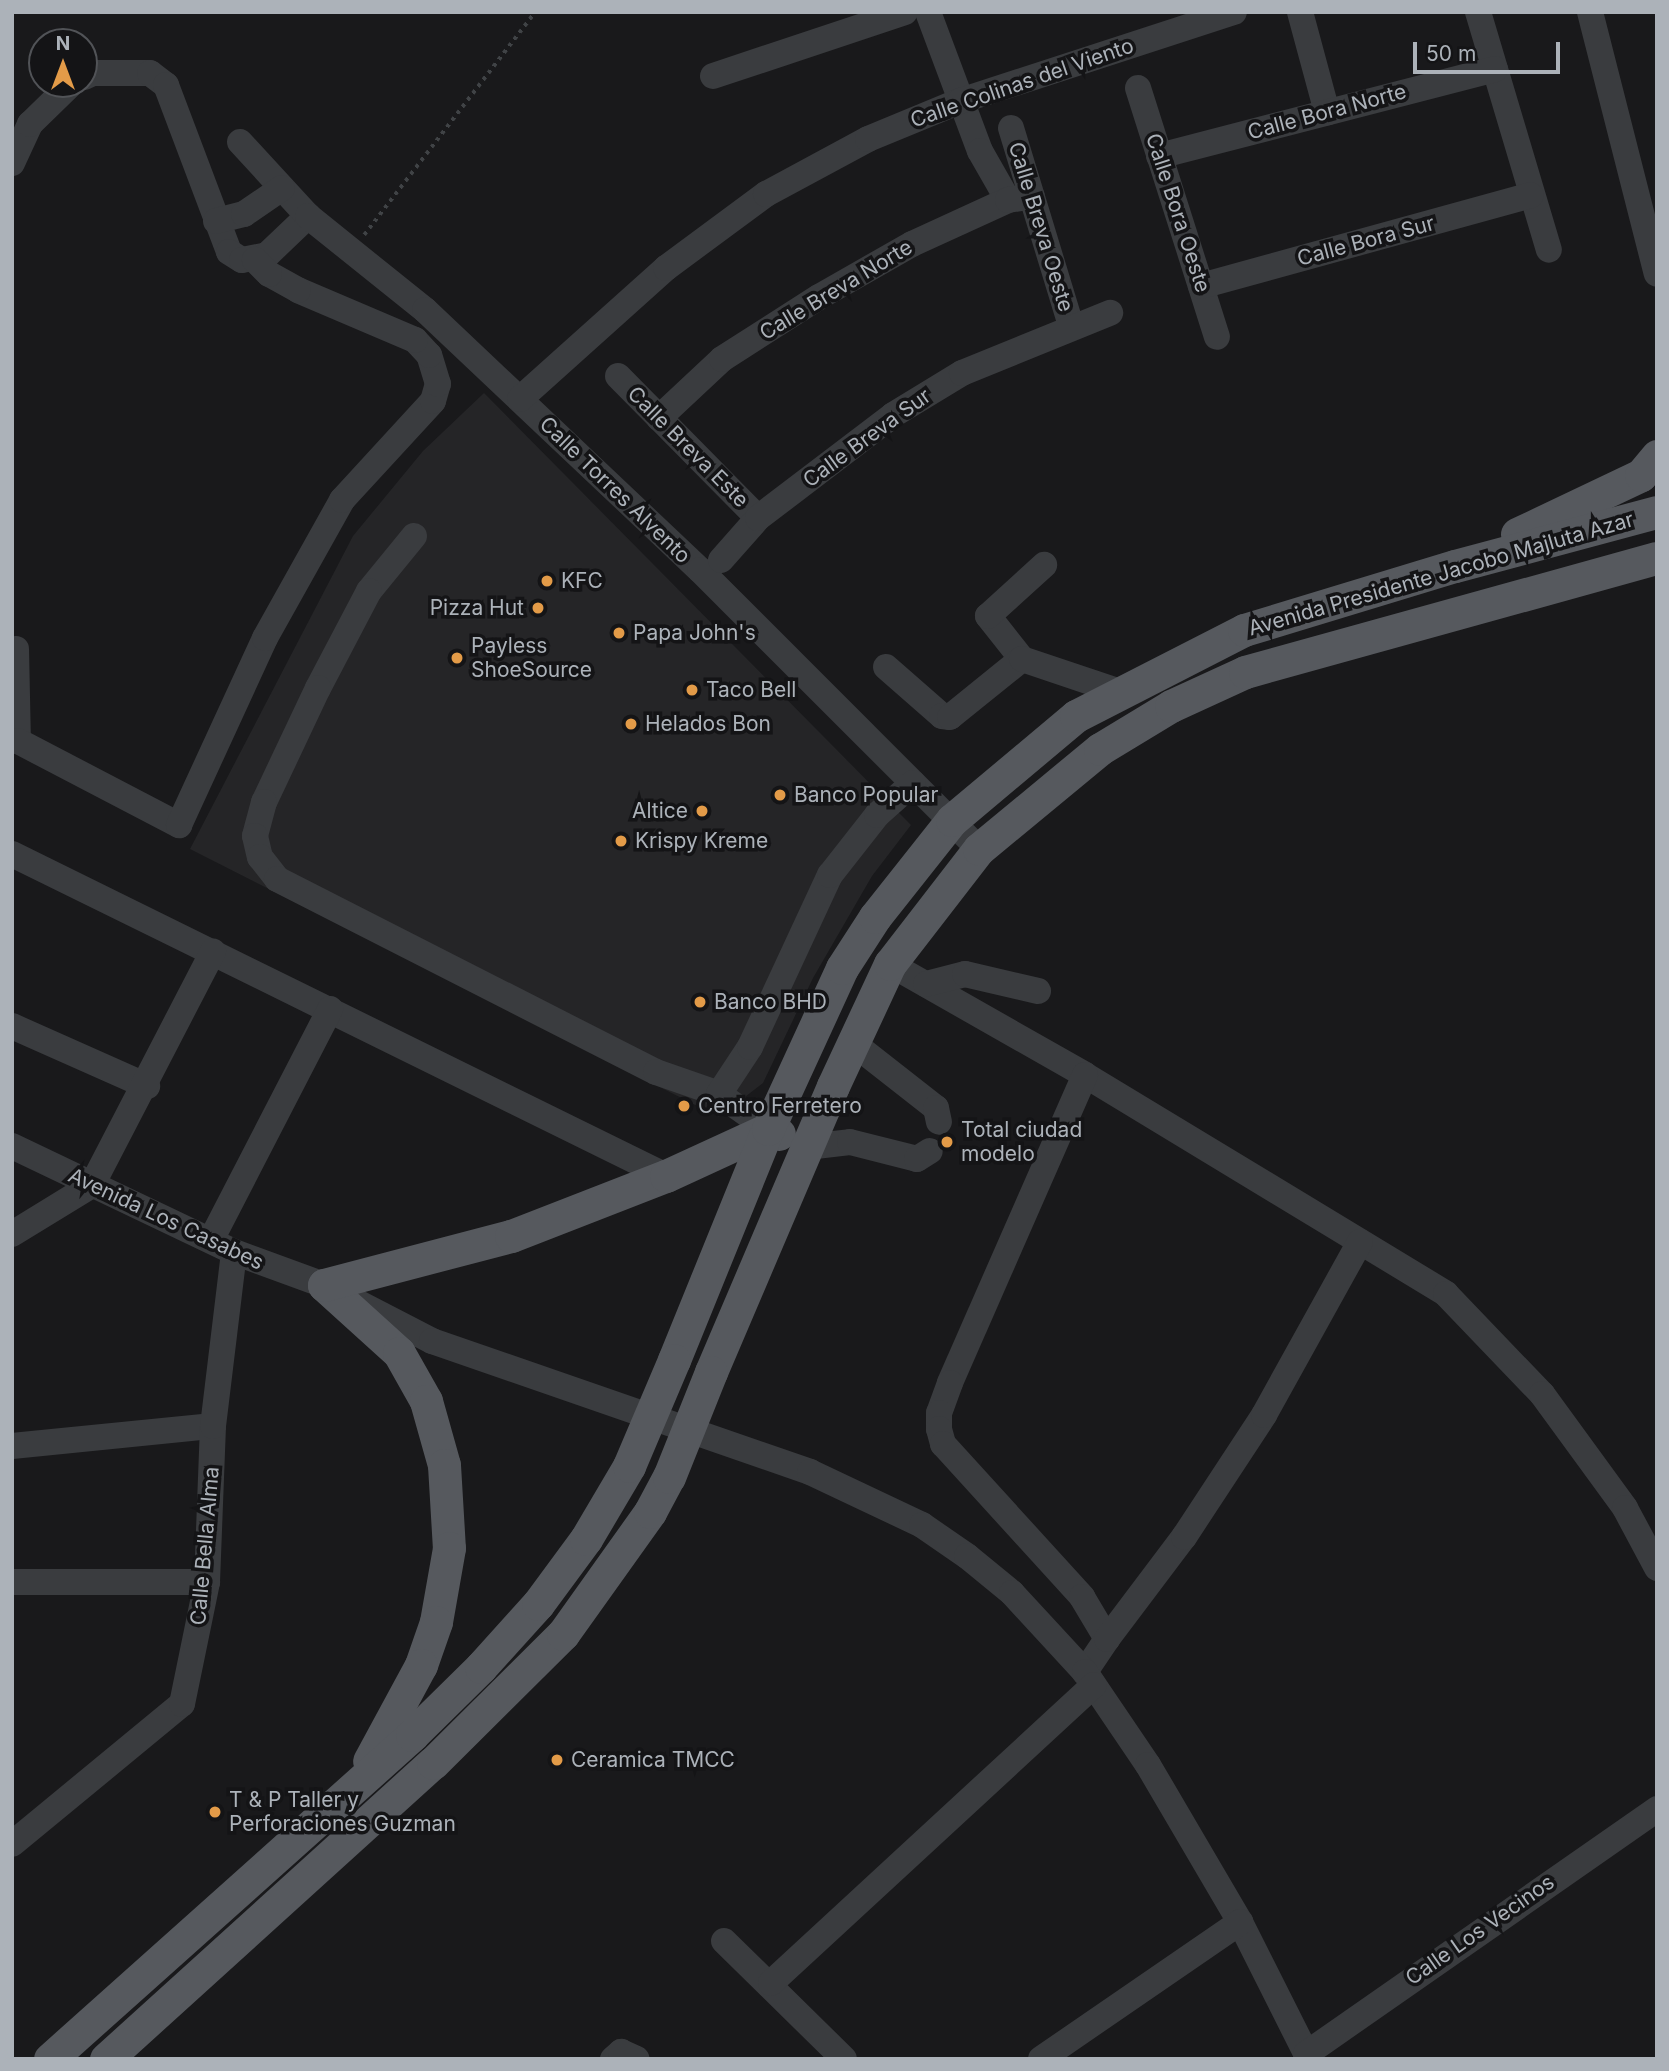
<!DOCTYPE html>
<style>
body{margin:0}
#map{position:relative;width:1669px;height:2071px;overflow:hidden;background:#19191b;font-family:Inter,sans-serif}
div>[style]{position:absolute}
.built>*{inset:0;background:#252527}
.path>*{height:3.5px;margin-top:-1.75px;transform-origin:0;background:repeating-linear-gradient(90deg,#404346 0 3.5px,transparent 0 8.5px)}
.minor>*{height:26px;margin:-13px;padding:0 13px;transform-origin:13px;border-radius:13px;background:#3a3c3f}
.major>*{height:33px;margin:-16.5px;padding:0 16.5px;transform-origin:16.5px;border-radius:16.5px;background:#56595e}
.major-bridge>*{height:33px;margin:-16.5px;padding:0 16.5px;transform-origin:16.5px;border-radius:16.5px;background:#56595e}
.dots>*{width:19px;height:19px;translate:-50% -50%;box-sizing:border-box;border:4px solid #141416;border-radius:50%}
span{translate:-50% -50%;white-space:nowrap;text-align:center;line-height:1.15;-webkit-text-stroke:7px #141416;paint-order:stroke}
.street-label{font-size:21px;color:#acb2b9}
.poi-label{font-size:21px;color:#acb2b9}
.left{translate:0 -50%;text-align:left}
.right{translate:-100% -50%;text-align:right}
.frame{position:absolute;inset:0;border:14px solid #acb2b9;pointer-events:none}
.north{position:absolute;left:28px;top:28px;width:70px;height:70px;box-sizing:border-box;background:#141416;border:2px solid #515357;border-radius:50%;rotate:0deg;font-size:19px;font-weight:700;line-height:28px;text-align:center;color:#acb2b9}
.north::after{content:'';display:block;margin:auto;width:24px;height:32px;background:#e39b48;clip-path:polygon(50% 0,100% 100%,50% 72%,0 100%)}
.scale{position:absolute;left:1413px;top:42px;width:147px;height:32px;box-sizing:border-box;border:4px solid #acb2b9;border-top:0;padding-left:9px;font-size:21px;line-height:24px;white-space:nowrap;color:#acb2b9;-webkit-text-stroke:5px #141416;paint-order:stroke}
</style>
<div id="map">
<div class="built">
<i style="clip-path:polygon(484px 393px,911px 825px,872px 876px,813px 978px,763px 1083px,719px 1117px,190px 849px,353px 536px,423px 451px)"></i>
</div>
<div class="path">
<i style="left:364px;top:235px;width:281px;rotate:-52.5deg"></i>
</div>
<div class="minor">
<i style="left:928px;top:12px;width:148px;rotate:69.5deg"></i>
<i style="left:980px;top:151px;width:56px;rotate:60.3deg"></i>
<i style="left:1300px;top:12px;width:104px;rotate:74.9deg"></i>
<i style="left:1478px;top:12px;width:248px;rotate:73.4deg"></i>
<i style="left:1590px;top:12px;width:270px;rotate:75.7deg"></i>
<i style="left:713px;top:76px;width:202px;rotate:-18.4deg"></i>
<i style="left:84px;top:77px;width:10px;rotate:-24deg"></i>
<i style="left:93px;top:73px;width:57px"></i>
<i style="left:150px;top:73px;width:20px;rotate:37deg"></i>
<i style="left:166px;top:85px;width:178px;rotate:69.3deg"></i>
<i style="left:229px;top:252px;width:15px;rotate:32deg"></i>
<i style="left:242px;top:260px;width:25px;rotate:-11deg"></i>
<i style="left:267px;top:255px;width:57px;rotate:-43.6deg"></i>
<i style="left:1138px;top:88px;width:261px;rotate:72.4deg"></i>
<i style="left:1011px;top:128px;width:207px;rotate:73.1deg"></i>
<i style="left:240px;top:142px;width:100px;rotate:47.4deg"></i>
<i style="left:308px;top:216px;width:150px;rotate:38.8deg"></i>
<i style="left:425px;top:310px;width:378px;rotate:43.4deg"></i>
<i style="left:700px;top:570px;width:395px;rotate:45deg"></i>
<i style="left:1159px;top:156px;width:347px;rotate:-14.5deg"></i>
<i style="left:12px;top:163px;width:43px;rotate:-65.2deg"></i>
<i style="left:30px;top:124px;width:57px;rotate:-44.3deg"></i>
<i style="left:216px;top:221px;width:29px;rotate:-14deg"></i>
<i style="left:244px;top:214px;width:46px;rotate:-34.4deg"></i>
<i style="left:1201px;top:286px;width:342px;rotate:-15.4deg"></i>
<i style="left:618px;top:376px;width:199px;rotate:45.4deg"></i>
<i style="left:520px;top:399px;width:196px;rotate:-41.9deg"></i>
<i style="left:666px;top:268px;width:124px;rotate:-36.5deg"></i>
<i style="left:766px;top:194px;width:116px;rotate:-28.3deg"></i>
<i style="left:868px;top:139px;width:100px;rotate:-22.4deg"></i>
<i style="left:960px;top:101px;width:288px;rotate:-18deg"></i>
<i style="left:659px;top:418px;width:86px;rotate:-43.1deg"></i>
<i style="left:722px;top:359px;width:115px;rotate:-32.6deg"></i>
<i style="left:819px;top:297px;width:107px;rotate:-29.7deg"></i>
<i style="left:912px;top:244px;width:106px;rotate:-24.6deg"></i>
<i style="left:1008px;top:200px;width:24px;rotate:-9deg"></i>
<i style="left:414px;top:536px;width:71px;rotate:129.3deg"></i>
<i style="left:369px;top:591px;width:110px;rotate:117.7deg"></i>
<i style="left:318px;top:688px;width:126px;rotate:115.3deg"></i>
<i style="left:264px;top:802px;width:35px;rotate:105deg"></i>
<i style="left:255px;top:836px;width:22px;rotate:77deg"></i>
<i style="left:260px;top:857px;width:28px;rotate:52deg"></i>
<i style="left:277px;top:879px;width:425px;rotate:27deg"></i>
<i style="left:656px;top:1072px;width:67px;rotate:19.2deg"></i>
<i style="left:719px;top:1094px;width:60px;rotate:35.5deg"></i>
<i style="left:721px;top:560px;width:56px;rotate:-48.6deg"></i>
<i style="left:758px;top:518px;width:170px;rotate:-37.3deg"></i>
<i style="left:893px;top:415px;width:81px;rotate:-31.3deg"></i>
<i style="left:962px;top:373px;width:160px;rotate:-22.1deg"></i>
<i style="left:16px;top:649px;width:92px;rotate:88.8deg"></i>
<i style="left:18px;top:741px;width:182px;rotate:27.6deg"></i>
<i style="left:179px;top:825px;width:206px;rotate:-65.3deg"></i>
<i style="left:265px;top:638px;width:158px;rotate:-60.8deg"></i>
<i style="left:342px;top:500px;width:134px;rotate:-47.4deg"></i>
<i style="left:433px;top:401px;width:18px;rotate:-74deg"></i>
<i style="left:438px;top:384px;width:30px;rotate:-107deg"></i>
<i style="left:429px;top:355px;width:21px;rotate:-133deg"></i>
<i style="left:415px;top:340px;width:127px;rotate:-156.9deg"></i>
<i style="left:298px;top:290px;width:33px;rotate:-151deg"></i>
<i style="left:269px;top:274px;width:20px;rotate:-135deg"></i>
<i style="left:1022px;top:659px;width:55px;rotate:-128.3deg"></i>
<i style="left:988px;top:616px;width:76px;rotate:-42.3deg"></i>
<i style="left:886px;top:667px;width:74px;rotate:41.2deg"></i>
<i style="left:942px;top:716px;width:8px;rotate:7deg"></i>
<i style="left:950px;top:717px;width:92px;rotate:-38.9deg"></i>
<i style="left:1022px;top:659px;width:100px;rotate:18.6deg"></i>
<i style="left:12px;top:854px;width:729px;rotate:26.21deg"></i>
<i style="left:890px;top:964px;width:224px;rotate:29.6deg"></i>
<i style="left:1085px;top:1075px;width:422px;rotate:31.2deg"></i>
<i style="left:1446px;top:1294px;width:139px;rotate:46.2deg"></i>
<i style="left:1542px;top:1394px;width:141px;rotate:53.9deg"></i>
<i style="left:1625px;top:1508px;width:68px;rotate:61.9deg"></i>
<i style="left:926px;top:984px;width:40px;rotate:-14.4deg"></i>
<i style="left:965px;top:974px;width:75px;rotate:13.1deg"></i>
<i style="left:12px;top:1026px;width:148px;rotate:24deg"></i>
<i style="left:853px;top:1043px;width:105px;rotate:38.1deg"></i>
<i style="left:936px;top:1108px;width:14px;rotate:78deg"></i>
<i style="left:1085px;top:1075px;width:336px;rotate:113.7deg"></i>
<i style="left:950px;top:1383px;width:32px;rotate:110deg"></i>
<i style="left:939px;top:1413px;width:16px;rotate:90deg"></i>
<i style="left:939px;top:1429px;width:16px;rotate:75deg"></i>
<i style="left:943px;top:1444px;width:207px;rotate:47.7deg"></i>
<i style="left:1082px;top:1597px;width:49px;rotate:59.2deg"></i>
<i style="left:1107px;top:1639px;width:40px;rotate:124deg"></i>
<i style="left:719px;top:1094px;width:56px;rotate:-56.6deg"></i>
<i style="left:750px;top:1047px;width:190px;rotate:-65.1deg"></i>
<i style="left:830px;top:875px;width:76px;rotate:-51.9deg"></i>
<i style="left:877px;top:815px;width:48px;rotate:-41.6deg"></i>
<i style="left:12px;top:1146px;width:246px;rotate:25.5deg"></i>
<i style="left:234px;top:1252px;width:96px;rotate:20.1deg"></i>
<i style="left:324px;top:1285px;width:122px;rotate:27.4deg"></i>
<i style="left:432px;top:1341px;width:400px;rotate:19.1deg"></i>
<i style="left:810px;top:1472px;width:124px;rotate:25.3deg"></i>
<i style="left:922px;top:1525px;width:55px;rotate:34.6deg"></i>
<i style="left:967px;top:1556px;width:58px;rotate:39.4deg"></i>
<i style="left:1012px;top:1593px;width:108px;rotate:47.3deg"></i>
<i style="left:1085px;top:1672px;width:112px;rotate:55.9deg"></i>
<i style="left:1148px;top:1765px;width:182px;rotate:59.6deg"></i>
<i style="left:1240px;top:1922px;width:153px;rotate:63.3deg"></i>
<i style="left:807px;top:1147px;width:43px;rotate:-6.6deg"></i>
<i style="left:850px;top:1142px;width:69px;rotate:14.2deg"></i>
<i style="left:917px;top:1159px;width:15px;rotate:-32deg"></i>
<i style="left:12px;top:1234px;width:94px;rotate:-31.5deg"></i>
<i style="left:92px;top:1185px;width:263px;rotate:-62.6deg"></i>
<i style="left:211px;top:1240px;width:260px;rotate:-62.7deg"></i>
<i style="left:12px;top:1446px;width:202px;rotate:-5.7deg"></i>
<i style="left:12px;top:1582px;width:195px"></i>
<i style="left:1107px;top:1639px;width:128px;rotate:-53deg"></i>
<i style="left:1184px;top:1537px;width:146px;rotate:-56.7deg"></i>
<i style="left:1264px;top:1415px;width:198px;rotate:-61deg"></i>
<i style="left:12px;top:1844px;width:220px;rotate:-39.5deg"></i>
<i style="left:182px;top:1704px;width:125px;rotate:-78.4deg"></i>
<i style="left:207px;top:1582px;width:156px;rotate:-87.8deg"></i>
<i style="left:213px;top:1426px;width:175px;rotate:-83.1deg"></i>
<i style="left:724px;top:1941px;width:168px;rotate:44.5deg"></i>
<i style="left:771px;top:1983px;width:439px;rotate:-42.7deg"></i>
<i style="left:1306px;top:2054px;width:428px;rotate:-34.9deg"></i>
<i style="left:613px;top:2059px;width:11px;rotate:-41deg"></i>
<i style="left:621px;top:2052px;width:17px;rotate:24deg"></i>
<i style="left:1041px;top:2059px;width:242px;rotate:-34.5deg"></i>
</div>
<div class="major">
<i style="left:1517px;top:534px;width:137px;rotate:-25.4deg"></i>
<i style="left:1641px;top:475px;width:25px;rotate:-50deg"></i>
<i style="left:324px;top:1285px;width:101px;rotate:42.2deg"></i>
<i style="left:399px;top:1353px;width:55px;rotate:60.6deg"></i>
<i style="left:426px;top:1401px;width:66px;rotate:74.3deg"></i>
<i style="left:444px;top:1465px;width:83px;rotate:86.6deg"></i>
<i style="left:449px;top:1548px;width:75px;rotate:100deg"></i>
<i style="left:436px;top:1622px;width:46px;rotate:109.2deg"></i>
<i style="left:421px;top:1665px;width:109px;rotate:118.4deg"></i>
<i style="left:324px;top:1285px;width:193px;rotate:-14.7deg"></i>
<i style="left:511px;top:1236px;width:166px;rotate:-21.2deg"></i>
<i style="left:666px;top:1176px;width:112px;rotate:-24.7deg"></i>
<i style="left:768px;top:1129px;width:12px;rotate:24deg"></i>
<i style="left:674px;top:1360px;width:249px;rotate:-67.9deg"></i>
<i style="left:768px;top:1129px;width:177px;rotate:-65.3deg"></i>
<i style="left:842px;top:968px;width:61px;rotate:-57.1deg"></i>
<i style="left:875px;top:917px;width:124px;rotate:-51.6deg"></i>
<i style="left:952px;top:820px;width:162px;rotate:-40deg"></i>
<i style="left:1076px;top:716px;width:189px;rotate:-27.1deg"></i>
<i style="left:1244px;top:630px;width:220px;rotate:-16.9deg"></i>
<i style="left:1455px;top:566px;width:209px;rotate:-15deg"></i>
<i style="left:711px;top:1372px;width:311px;rotate:-66.9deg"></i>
<i style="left:833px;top:1086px;width:135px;rotate:-65deg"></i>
<i style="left:890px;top:964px;width:145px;rotate:-52.3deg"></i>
<i style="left:979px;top:849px;width:157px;rotate:-39.6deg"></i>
<i style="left:1100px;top:749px;width:83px;rotate:-31.2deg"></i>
<i style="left:1171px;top:706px;width:81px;rotate:-24.7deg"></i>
<i style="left:1245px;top:672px;width:427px;rotate:-15.5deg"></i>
<i style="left:50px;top:2059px;width:486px;rotate:-41.8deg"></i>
<i style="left:412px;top:1735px;width:97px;rotate:-44.6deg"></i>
<i style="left:481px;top:1667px;width:85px;rotate:-47.9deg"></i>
<i style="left:538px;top:1604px;width:81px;rotate:-53.6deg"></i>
<i style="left:586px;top:1539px;width:85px;rotate:-59.5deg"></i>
<i style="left:106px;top:2059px;width:441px;rotate:-42.2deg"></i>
<i style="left:433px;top:1763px;width:183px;rotate:-44.8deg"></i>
<i style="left:563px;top:1634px;width:150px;rotate:-54.5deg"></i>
<i style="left:650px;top:1512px;width:40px;rotate:-62deg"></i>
</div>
<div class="major-bridge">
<i style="left:629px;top:1466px;width:115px;rotate:-67deg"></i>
<i style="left:669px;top:1477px;width:113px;rotate:-68.2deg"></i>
</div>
<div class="dots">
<i style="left:547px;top:581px;background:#e39b48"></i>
<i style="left:538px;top:608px;background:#e39b48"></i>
<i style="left:619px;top:633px;background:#e39b48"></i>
<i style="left:457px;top:658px;background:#e39b48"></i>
<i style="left:692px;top:690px;background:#e39b48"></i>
<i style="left:631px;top:724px;background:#e39b48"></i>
<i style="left:780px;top:795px;background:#e39b48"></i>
<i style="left:702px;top:811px;background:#e39b48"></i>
<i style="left:621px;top:841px;background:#e39b48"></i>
<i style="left:700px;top:1002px;background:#e39b48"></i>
<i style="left:684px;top:1106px;background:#e39b48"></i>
<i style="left:947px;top:1142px;background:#e39b48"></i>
<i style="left:557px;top:1760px;background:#e39b48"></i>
<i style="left:215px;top:1812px;background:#e39b48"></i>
</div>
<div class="street-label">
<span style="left:1022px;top:83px;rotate:-19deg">Calle Colinas del Viento</span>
<span style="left:1327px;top:112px;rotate:-15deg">Calle Bora Norte</span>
<span style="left:1178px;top:213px;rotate:72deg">Calle Bora Oeste</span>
<span style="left:1041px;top:227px;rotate:73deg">Calle Breva Oeste</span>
<span style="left:1366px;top:241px;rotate:-15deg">Calle Bora Sur</span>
<span style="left:836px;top:290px;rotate:-31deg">Calle Breva Norte</span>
<span style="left:867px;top:438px;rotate:-36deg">Calle Breva Sur</span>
<span style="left:688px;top:447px;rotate:45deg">Calle Breva Este</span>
<span style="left:615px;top:490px;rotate:44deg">Calle Torres Alvento</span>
<span style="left:1441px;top:574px;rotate:-16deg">Avenida Presidente Jacobo Majluta Azar</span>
<span style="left:166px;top:1219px;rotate:25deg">Avenida Los Casabes</span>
<span style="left:205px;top:1546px;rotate:-85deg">Calle Bella Alma</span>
<span style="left:1480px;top:1930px;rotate:-35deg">Calle Los Vecinos</span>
</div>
<div class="poi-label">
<span class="left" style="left:561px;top:581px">KFC</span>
<span class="right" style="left:524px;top:608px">Pizza Hut</span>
<span class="left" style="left:633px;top:633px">Papa John's</span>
<span class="left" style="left:471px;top:658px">Payless<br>ShoeSource</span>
<span class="left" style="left:706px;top:690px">Taco Bell</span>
<span class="left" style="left:645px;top:724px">Helados Bon</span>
<span class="left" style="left:794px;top:795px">Banco Popular</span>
<span class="right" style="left:688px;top:811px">Altice</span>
<span class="left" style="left:635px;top:841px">Krispy Kreme</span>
<span class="left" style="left:714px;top:1002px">Banco BHD</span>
<span class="left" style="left:698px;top:1106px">Centro Ferretero</span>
<span class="left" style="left:961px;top:1142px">Total ciudad<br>modelo</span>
<span class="left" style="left:571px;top:1760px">Ceramica TMCC</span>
<span class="left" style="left:229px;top:1812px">T &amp; P Taller y<br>Perforaciones Guzman</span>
</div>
<div class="frame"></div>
<div class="north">N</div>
<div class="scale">50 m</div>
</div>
